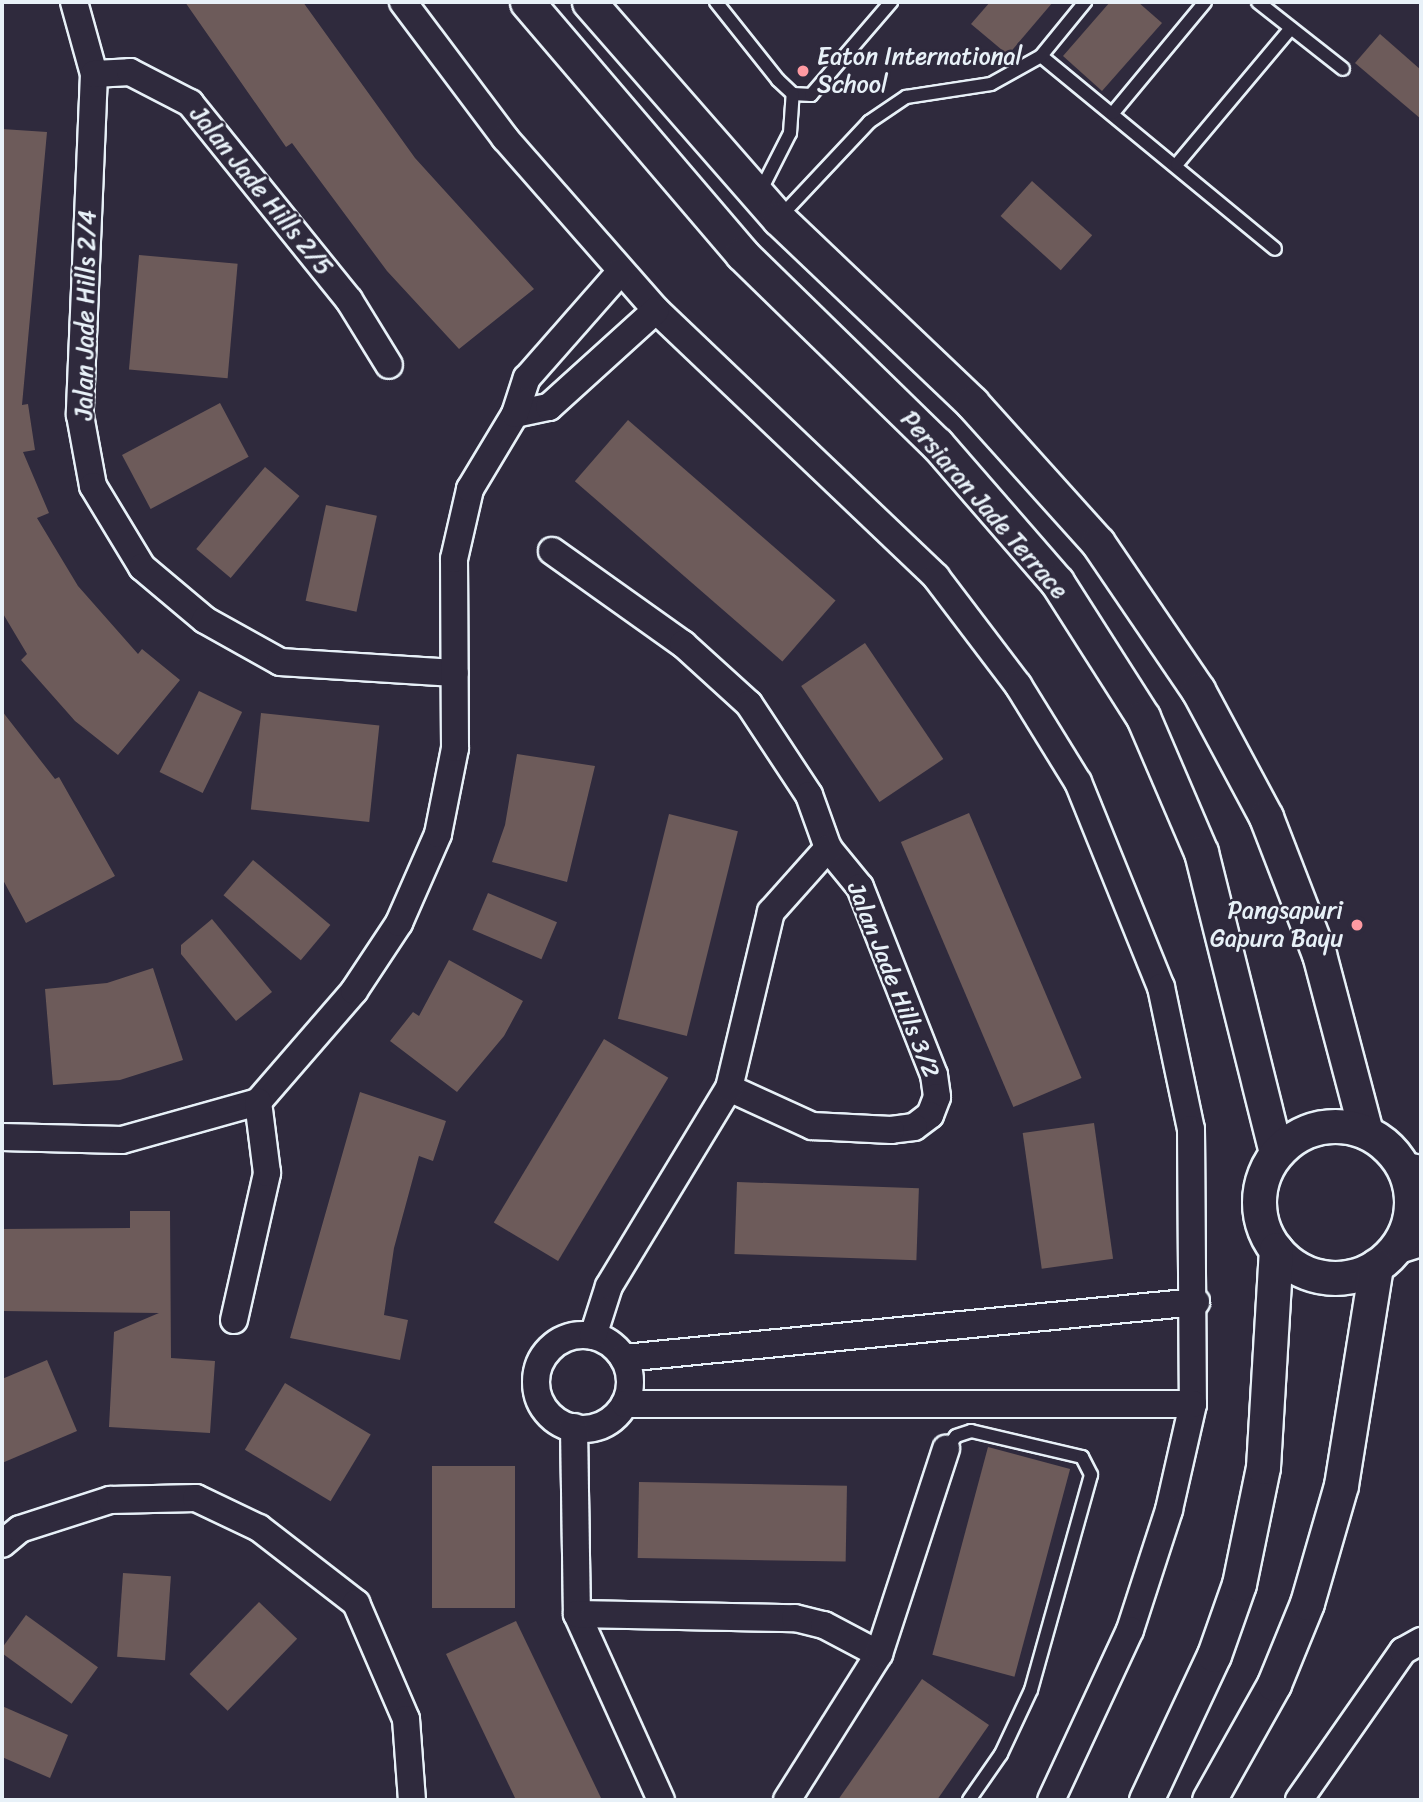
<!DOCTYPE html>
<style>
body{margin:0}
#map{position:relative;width:1423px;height:1802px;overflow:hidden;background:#2f2a3d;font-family:Sriracha,sans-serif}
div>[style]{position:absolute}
.building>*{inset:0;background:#6d5b5a;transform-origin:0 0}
.roads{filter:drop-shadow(2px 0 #e8f1f8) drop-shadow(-2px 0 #e8f1f8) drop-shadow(0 2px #e8f1f8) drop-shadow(0 -2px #e8f1f8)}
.service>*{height:12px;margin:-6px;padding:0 6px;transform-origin:6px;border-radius:6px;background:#2f2a3d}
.minor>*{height:26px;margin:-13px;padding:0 13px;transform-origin:13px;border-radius:13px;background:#2f2a3d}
.minor>.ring{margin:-13px;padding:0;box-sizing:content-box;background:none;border:26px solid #2f2a3d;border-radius:50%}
.tertiary>*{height:33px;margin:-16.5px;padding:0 16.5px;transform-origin:16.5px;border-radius:16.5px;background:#2f2a3d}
.tertiary>.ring{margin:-16.5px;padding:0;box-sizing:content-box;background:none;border:33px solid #2f2a3d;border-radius:50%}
.dots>*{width:19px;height:19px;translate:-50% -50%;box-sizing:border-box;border:4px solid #2f2a3d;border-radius:50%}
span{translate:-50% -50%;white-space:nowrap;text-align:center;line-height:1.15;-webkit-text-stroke:5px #2f2a3d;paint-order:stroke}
.poi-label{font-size:24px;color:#e8f1f8}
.left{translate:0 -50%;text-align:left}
.right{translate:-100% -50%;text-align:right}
.street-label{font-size:24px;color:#e8f1f8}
.frame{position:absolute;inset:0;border:4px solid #e8f1f8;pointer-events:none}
</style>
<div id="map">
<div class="building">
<i style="clip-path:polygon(185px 2px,303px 2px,415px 158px,534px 289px,459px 349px,387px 271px,292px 143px,286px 147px)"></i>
<i style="clip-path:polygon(990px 2px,1053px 2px,1008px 55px,971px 24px)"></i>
<i style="clip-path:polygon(1110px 2px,1138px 2px,1162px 23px,1102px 91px,1063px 56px)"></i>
<i style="clip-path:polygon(1380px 34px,1421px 70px,1421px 119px,1355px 63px)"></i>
<i style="clip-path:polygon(2px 129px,47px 132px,22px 405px,28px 404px,35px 450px,23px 452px,49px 513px,37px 518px,78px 586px,138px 654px,142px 649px,180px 680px,118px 755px,75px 721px,21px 660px,27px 654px,2px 612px)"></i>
<i style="left:1032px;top:181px;width:81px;height:47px;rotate:42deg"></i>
<i style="left:139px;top:255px;width:99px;height:115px;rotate:5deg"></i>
<i style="left:220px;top:403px;width:61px;height:111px;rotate:62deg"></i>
<i style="left:628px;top:420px;width:275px;height:81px;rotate:41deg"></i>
<i style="left:265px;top:467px;width:45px;height:107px;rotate:40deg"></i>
<i style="left:326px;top:505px;width:52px;height:98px;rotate:12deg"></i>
<i style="left:865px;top:643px;width:140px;height:77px;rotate:56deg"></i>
<i style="left:199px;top:691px;width:48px;height:90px;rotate:26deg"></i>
<i style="clip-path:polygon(2px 711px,55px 779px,59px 777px,115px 876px,26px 923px,2px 878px)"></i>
<i style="left:261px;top:713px;width:119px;height:97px;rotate:6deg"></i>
<i style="clip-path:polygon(517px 754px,595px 766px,567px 882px,492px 862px,505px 825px)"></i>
<i style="left:969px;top:813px;width:288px;height:74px;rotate:67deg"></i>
<i style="left:669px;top:814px;width:71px;height:211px;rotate:14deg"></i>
<i style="left:253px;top:860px;width:101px;height:46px;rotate:40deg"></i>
<i style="left:488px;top:893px;width:75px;height:40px;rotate:23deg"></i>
<i style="clip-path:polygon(212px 919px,272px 992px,236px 1021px,181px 954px,181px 945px)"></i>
<i style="clip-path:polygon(449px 960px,523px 1001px,504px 1036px,457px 1092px,390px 1041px,413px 1012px,419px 1016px)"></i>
<i style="clip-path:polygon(153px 968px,183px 1060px,120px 1080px,53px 1085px,45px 989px,107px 983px)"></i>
<i style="left:604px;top:1039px;width:75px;height:214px;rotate:31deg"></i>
<i style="clip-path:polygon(360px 1092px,446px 1121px,433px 1161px,419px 1156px,394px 1248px,384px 1315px,408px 1320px,400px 1360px,290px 1338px)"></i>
<i style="left:1094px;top:1123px;width:137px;height:72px;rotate:82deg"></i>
<i style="left:737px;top:1182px;width:182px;height:72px;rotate:2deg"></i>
<i style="clip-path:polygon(130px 1211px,170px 1211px,171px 1358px,215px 1361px,210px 1433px,109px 1427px,114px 1332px,159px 1313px,2px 1311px,2px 1229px,130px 1228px)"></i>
<i style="clip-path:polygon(47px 1360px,77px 1431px,2px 1463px,2px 1379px)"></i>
<i style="left:285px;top:1383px;width:100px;height:78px;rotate:31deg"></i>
<i style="left:988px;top:1447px;width:85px;height:215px;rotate:15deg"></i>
<i style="left:432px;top:1466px;width:83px;height:142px"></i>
<i style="left:639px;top:1482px;width:208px;height:76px;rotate:1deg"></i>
<i style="left:123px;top:1573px;width:48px;height:84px;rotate:4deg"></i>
<i style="left:259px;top:1602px;width:53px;height:100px;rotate:44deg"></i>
<i style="left:26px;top:1615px;width:89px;height:45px;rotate:36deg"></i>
<i style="clip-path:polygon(516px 1621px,602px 1800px,516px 1800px,446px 1654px)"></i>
<i style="clip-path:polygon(922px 1679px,989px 1725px,937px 1800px,838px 1800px)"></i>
<i style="clip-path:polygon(2px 1706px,68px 1735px,50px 1778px,2px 1757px)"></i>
</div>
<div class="roads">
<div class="service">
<i style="left:716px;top:2px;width:100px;rotate:51.5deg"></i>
<i style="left:778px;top:80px;width:21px;rotate:43deg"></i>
<i style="left:793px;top:94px;width:18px;rotate:3deg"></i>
<i style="left:811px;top:95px;width:123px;rotate:-49.3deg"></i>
<i style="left:1258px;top:2px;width:108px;rotate:38.2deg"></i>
<i style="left:1041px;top:56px;width:303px;rotate:39.5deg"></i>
<i style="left:1113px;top:113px;width:144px;rotate:-50.3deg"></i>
<i style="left:1177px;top:164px;width:177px;rotate:-50deg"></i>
<i style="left:759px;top:194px;width:68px;rotate:-63.1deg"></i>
<i style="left:790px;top:133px;width:39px;rotate:-86deg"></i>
<i style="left:779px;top:218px;width:132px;rotate:-46.8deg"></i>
<i style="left:869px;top:122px;width:45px;rotate:-34deg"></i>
<i style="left:906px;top:97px;width:86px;rotate:-8.7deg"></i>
<i style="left:991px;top:84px;width:57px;rotate:-29.2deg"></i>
<i style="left:1041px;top:56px;width:70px;rotate:-50.8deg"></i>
<i style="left:946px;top:1449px;width:16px;rotate:-52deg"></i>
<i style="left:956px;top:1436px;width:16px;rotate:-18deg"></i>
<i style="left:971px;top:1431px;width:114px;rotate:13.2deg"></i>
<i style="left:1082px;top:1457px;width:20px;rotate:63deg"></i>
<i style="left:1091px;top:1475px;width:223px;rotate:105.6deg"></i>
<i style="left:1031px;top:1690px;width:71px;rotate:115.1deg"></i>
<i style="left:1001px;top:1754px;width:56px;rotate:124.8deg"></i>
</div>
<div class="minor">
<i style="left:74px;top:2px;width:75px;rotate:74.5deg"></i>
<i style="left:94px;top:74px;width:341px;rotate:92.4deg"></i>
<i style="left:80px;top:415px;width:72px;rotate:79.6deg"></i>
<i style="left:93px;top:486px;width:95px;rotate:58.8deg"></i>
<i style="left:142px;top:567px;width:82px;rotate:40.1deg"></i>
<i style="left:205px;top:620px;width:86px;rotate:29.2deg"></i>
<i style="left:280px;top:662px;width:175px;rotate:3.6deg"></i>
<i style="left:403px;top:2px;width:170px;rotate:53.1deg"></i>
<i style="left:505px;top:138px;width:229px;rotate:48.7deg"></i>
<i style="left:656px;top:310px;width:387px;rotate:43.6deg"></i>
<i style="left:936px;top:577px;width:136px;rotate:52.8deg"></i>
<i style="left:1018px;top:685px;width:114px;rotate:58.3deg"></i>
<i style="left:1078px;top:782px;width:221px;rotate:68deg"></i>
<i style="left:1161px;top:987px;width:145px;rotate:78.1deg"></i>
<i style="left:1191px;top:1129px;width:275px;rotate:89.6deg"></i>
<i style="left:1193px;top:1404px;width:109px;rotate:102.8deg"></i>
<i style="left:1169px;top:1510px;width:126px;rotate:108deg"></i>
<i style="left:1130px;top:1630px;width:187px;rotate:114.9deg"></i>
<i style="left:94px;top:74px;width:36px;rotate:-3deg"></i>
<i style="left:130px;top:72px;width:68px;rotate:27.3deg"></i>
<i style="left:190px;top:103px;width:253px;rotate:51.1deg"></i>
<i style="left:349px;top:300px;width:76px;rotate:58.4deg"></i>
<i style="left:515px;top:414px;width:35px;rotate:-12deg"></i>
<i style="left:549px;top:407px;width:144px;rotate:-42.2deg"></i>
<i style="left:552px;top:551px;width:161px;rotate:35.4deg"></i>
<i style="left:683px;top:644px;width:89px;rotate:42.3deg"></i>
<i style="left:749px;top:704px;width:109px;rotate:56.6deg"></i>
<i style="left:809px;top:795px;width:56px;rotate:70.3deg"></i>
<i style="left:828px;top:848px;width:50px;rotate:50.6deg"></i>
<i style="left:860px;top:887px;width:202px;rotate:68.5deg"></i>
<i style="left:934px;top:1075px;width:22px;rotate:82deg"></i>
<i style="left:937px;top:1097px;width:19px;rotate:111deg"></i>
<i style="left:930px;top:1115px;width:20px;rotate:143deg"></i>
<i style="left:914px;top:1127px;width:23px;rotate:173deg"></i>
<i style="left:891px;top:1130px;width:79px;rotate:-177.1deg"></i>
<i style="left:812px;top:1126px;width:91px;rotate:-155.4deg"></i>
<i style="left:2px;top:1137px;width:120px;rotate:1.4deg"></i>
<i style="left:122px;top:1140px;width:141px;rotate:-15.6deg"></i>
<i style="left:258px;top:1102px;width:147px;rotate:-49.1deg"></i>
<i style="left:354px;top:991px;width:82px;rotate:-56.5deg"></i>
<i style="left:399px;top:923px;width:97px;rotate:-66.3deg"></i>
<i style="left:438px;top:834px;width:88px;rotate:-78.8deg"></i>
<i style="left:455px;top:748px;width:189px;rotate:-90.3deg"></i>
<i style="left:454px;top:559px;width:72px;rotate:-77.1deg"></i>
<i style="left:470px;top:489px;width:87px;rotate:-59deg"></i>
<i style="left:515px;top:414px;width:38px;rotate:-72deg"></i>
<i style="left:527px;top:378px;width:142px;rotate:-48.7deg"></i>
<i style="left:1402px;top:1165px;width:19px;rotate:12deg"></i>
<i style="left:1393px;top:1252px;width:29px;rotate:-18deg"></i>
<i style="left:234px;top:1320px;width:151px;rotate:-77.3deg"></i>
<i style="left:267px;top:1173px;width:72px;rotate:-97.2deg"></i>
<i class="ring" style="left:536px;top:1335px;width:68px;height:68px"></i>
<i style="left:593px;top:1336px;width:52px;rotate:-72.3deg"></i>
<i style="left:609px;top:1286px;width:232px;rotate:-58.8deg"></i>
<i style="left:729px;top:1088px;width:181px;rotate:-76.6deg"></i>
<i style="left:771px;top:912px;width:86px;rotate:-48.3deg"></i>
<i style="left:624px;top:1358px;width:575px;rotate:-5.59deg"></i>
<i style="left:625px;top:1404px;width:568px"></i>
<i style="left:574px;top:1427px;width:187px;rotate:89.1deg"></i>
<i style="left:577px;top:1614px;width:204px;rotate:65.7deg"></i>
<i style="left:2px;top:1544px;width:23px;rotate:-40deg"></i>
<i style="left:20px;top:1529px;width:95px;rotate:-17.9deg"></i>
<i style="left:110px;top:1500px;width:86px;rotate:-1.3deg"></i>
<i style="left:196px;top:1498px;width:70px;rotate:25.5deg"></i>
<i style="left:259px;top:1528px;width:123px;rotate:37.7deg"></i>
<i style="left:356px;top:1603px;width:126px;rotate:66.7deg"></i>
<i style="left:406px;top:1719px;width:81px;rotate:85.8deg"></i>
<i style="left:577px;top:1614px;width:218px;rotate:1.1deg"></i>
<i style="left:795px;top:1618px;width:30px;rotate:14deg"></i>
<i style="left:824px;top:1625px;width:62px;rotate:27.8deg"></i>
<i style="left:787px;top:1800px;width:173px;rotate:-57.8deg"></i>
<i style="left:879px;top:1654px;width:216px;rotate:-71.9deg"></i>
<i style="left:1299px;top:1800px;width:182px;rotate:-55.1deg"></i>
<i style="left:1403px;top:1651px;width:21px;rotate:-29deg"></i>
</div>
<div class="tertiary">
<i style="left:527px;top:2px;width:331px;rotate:49.5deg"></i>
<i style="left:742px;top:254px;width:272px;rotate:44.3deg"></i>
<i style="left:937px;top:444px;width:183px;rotate:49deg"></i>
<i style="left:1057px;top:582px;width:160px;rotate:57.5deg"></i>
<i style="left:1143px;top:717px;width:147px;rotate:66.8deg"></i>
<i style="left:1201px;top:852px;width:309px;rotate:76deg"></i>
<i style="left:589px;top:2px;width:288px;rotate:48.8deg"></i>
<i style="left:779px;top:219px;width:267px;rotate:43.6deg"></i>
<i style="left:972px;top:403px;width:188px;rotate:48deg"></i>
<i style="left:1098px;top:543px;width:178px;rotate:55.8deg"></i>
<i style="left:1198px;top:690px;width:144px;rotate:61.8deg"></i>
<i style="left:1266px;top:817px;width:147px;rotate:68.9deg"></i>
<i style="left:1319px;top:954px;width:184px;rotate:75.2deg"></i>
<i class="ring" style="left:1259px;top:1126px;width:119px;height:119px"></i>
<i style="left:1146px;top:1800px;width:160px;rotate:-64.9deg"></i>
<i style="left:1214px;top:1655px;width:75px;rotate:-70.6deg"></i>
<i style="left:1239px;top:1584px;width:119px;rotate:-78.4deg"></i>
<i style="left:1263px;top:1467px;width:218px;rotate:-86.6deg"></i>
<i style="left:1209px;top:1800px;width:133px;rotate:-60.7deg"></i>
<i style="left:1274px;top:1684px;width:87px;rotate:-67.8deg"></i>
<i style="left:1307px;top:1603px;width:123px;rotate:-73.9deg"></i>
<i style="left:1341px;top:1485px;width:222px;rotate:-80.9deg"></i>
</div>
</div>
<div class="dots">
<i style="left:803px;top:71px;background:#ff9aa2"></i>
<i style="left:1357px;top:925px;background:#ff9aa2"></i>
</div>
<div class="poi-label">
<span class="left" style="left:817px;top:71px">Eaton International<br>School</span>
<span class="right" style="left:1343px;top:925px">Pangsapuri<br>Gapura Bayu</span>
</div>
<div class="street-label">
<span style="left:261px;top:191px;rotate:51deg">Jalan Jade Hills 2/5</span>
<span style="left:86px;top:315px;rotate:-89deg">Jalan Jade Hills 2/4</span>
<span style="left:984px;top:505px;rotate:49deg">Persiaran Jade Terrace</span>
<span style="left:893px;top:980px;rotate:68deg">Jalan Jade Hills 3/2</span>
</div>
<div class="frame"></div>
</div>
